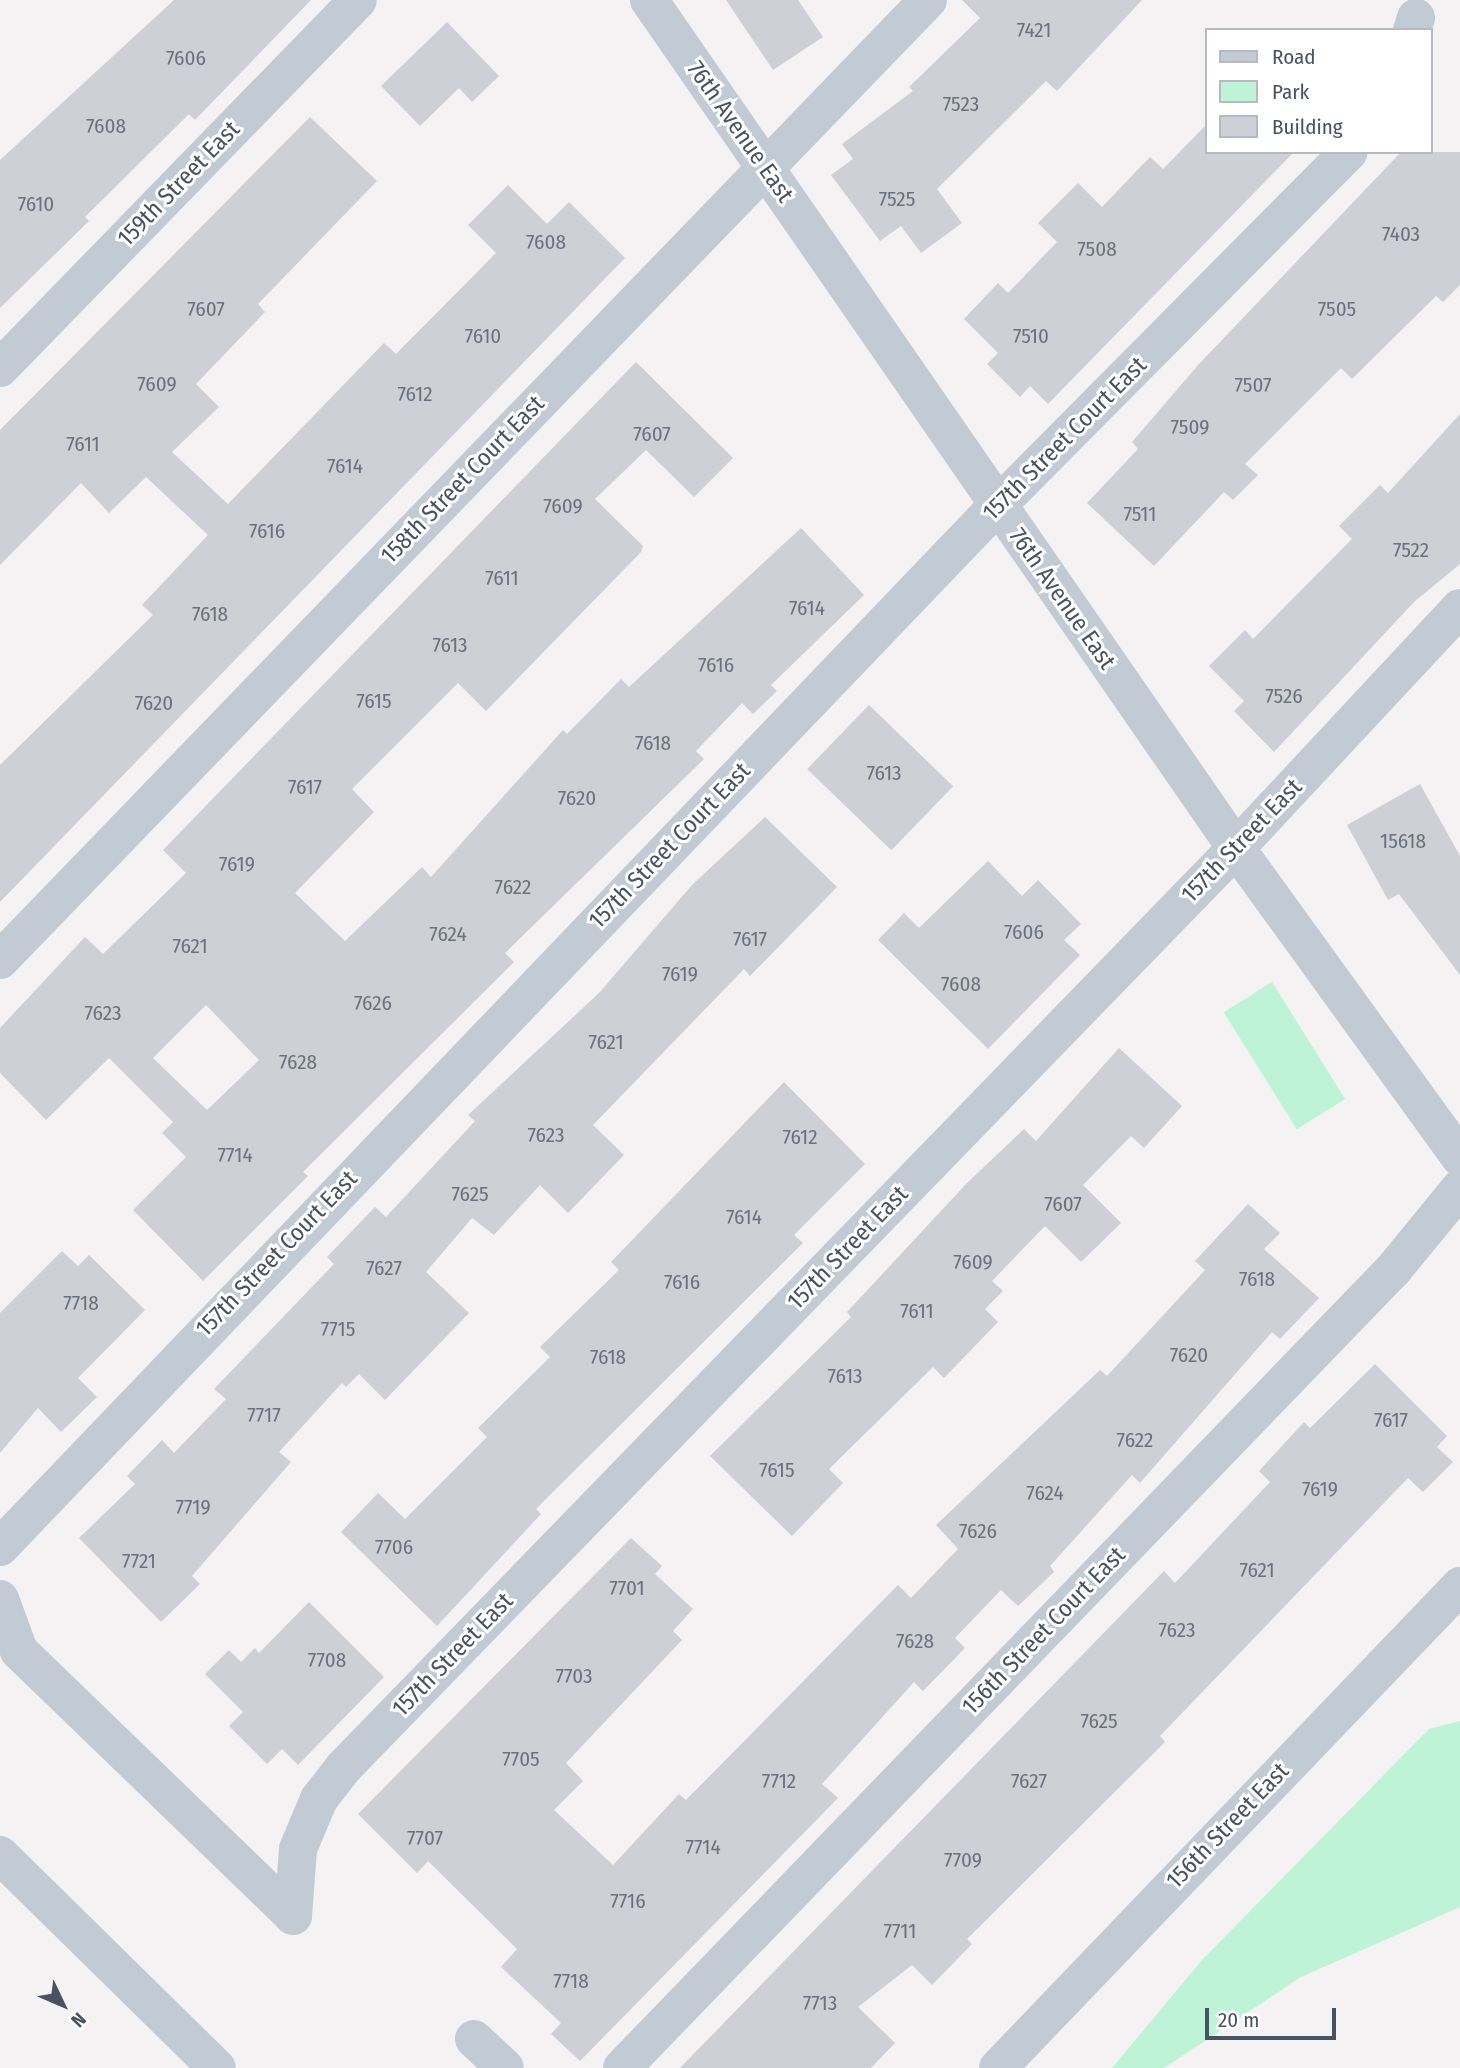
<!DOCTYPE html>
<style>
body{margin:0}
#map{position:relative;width:1460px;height:2068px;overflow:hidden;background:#f4f2f2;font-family:"Fira Sans Condensed",sans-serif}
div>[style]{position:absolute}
.green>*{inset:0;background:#bff3d7;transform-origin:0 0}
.building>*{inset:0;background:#ced0d6;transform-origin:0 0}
.minor>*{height:38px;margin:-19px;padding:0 19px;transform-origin:19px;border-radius:19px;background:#c2cbd4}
span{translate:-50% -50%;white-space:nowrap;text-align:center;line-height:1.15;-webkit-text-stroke:6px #fff;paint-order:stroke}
.number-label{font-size:21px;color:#6a727e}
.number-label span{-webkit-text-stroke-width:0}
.street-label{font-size:24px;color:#485361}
.legend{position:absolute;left:1205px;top:28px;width:228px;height:126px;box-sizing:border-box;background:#fff;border:2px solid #b6bac0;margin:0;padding:9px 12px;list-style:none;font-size:21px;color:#485361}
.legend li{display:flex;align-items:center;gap:14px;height:35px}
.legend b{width:35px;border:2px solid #b6bac0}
.north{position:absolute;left:28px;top:1970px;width:70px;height:70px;-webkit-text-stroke:5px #fff;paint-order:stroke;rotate:134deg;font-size:19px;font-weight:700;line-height:28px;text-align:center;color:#485361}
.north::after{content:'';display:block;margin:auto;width:24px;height:32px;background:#485361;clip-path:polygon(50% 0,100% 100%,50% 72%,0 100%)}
.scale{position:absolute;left:1205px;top:2008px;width:131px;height:32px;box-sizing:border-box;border:4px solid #485361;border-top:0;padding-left:9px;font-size:21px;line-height:24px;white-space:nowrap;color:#485361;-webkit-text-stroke:5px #fff;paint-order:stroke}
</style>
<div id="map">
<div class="green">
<i style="left:1272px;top:982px;width:138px;height:57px;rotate:58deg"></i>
<i style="clip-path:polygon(1460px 1721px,1460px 1907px,1301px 1977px,1164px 2068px,1112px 2068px,1202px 1960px,1429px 1729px)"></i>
</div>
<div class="building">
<i style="clip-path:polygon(174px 0,311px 0,195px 120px,189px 114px,85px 217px,89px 221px,0 308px,0 160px)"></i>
<i style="clip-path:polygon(726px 0,798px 0,823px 37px,773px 70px)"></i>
<i style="clip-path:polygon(962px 0,1142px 0,1057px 91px,1046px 81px,937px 189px,962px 223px,921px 253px,901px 226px,880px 241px,831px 175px,853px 159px,842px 144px,913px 91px,909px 87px,980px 18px)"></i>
<i style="clip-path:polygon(447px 22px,499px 76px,472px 102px,459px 88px,420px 126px,381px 86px)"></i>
<i style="clip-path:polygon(310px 117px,377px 181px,258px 304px,265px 312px,196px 384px,219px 407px,172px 452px,228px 504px,384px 343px,396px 354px,496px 253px,468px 225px,508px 185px,547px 224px,569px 202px,625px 258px,0 902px,0 765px,153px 615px,142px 605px,208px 535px,146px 477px,109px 513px,81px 483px,0 565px,0 430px)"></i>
<i style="clip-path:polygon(1206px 125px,1206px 152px,1294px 152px,1048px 404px,1030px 386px,1020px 397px,987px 364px,998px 353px,964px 319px,998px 283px,1008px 293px,1057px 242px,1038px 223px,1078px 183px,1102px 207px,1150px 157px,1163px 169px)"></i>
<i style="clip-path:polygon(1401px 152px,1460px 152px,1460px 285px,1443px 302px,1436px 296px,1352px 379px,1341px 368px,1245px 464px,1258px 475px,1233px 500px,1224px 492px,1154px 566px,1087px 503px,1138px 449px,1132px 442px,1199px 364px)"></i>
<i style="clip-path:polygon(evenodd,636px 362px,733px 458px,694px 497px,646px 450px,595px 499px,643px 546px,641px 552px,486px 711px,458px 683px,352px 789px,374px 812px,295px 893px,345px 941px,422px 867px,431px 877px,563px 730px,567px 734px,621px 679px,629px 687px,801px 528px,864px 595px,771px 685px,777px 691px,753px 714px,742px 703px,696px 751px,704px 759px,505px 953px,514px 962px,303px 1172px,308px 1176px,203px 1281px,133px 1210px,186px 1157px,162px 1133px,173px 1122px,109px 1058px,46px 1120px,0 1073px,0 1028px,85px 937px,103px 954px,186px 873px,163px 850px,636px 362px,206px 1005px,259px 1060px,207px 1110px,153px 1058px,206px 1005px)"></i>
<i style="clip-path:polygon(1460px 414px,1460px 564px,1414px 602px,1274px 752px,1234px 711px,1244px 701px,1209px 666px,1245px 630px,1253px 639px,1352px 539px,1339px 526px,1380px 485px,1388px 493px)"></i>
<i style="left:869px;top:705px;width:117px;height:89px;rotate:44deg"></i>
<i style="clip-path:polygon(1420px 784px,1460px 856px,1460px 975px,1399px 894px,1388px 900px,1347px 825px)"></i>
<i style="clip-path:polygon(765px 817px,837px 887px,750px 976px,744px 969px,593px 1125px,624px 1155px,568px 1213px,540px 1185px,494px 1235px,472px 1218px,426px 1272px,469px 1313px,385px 1400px,359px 1374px,346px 1387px,342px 1383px,279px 1452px,291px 1462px,192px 1576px,200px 1584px,161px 1622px,79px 1538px,135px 1484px,127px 1476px,162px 1440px,174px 1453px,226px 1399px,214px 1389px,334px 1264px,327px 1257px,375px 1207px,386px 1217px,475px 1121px,468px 1115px,599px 993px,692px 885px)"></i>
<i style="clip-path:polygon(988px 861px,1022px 896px,1038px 880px,1081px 924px,1064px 940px,1080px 955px,988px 1049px,878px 940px,904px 913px,919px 928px)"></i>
<i style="clip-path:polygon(1119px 1048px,1182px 1106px,1144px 1148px,1131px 1136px,1083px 1185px,1121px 1223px,1081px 1262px,1045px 1226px,992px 1281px,1003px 1291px,985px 1309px,998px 1322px,944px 1378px,933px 1367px,829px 1469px,843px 1483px,792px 1536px,710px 1456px,851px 1317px,847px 1312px,967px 1183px,1024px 1129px,1036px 1141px)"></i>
<i style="clip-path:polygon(784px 1082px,865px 1164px,794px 1235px,803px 1243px,536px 1509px,541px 1514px,437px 1626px,341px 1532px,378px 1493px,405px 1519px,487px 1437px,478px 1428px,550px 1357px,540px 1347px,619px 1270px,611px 1262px)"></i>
<i style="clip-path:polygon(1248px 1204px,1280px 1233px,1264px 1249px,1319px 1298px,1280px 1339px,1272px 1332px,1140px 1483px,1132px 1475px,1050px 1566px,1054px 1572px,1018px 1606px,1001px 1590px,955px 1638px,965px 1648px,923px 1691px,914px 1682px,822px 1784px,838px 1798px,580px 2061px,551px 2034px,561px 2023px,501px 1967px,517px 1949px,428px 1861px,417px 1873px,358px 1814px,631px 1538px,662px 1566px,655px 1574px,693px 1609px,673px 1631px,682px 1640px,566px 1763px,583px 1781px,554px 1810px,613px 1865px,679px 1794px,686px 1800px,898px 1585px,911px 1598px,958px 1549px,936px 1525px,1100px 1370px,1107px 1376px,1205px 1270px,1195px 1261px)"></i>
<i style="clip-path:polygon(62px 1251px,78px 1266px,89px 1255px,145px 1310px,78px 1378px,97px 1397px,61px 1432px,38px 1408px,0 1453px,0 1313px)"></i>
<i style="clip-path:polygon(1375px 1364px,1447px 1436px,1437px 1447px,1453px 1462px,1423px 1492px,1408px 1478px,1160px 1736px,1165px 1742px,967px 1939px,972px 1944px,932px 1985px,912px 1965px,858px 2007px,895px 2043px,871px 2068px,680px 2068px,1164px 1571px,1175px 1583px,1270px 1482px,1259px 1471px,1304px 1422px,1310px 1428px)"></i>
<i style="clip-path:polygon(309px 1602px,384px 1677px,298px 1765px,282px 1749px,267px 1764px,229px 1726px,243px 1712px,205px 1674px,229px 1650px,241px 1662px,255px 1648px,259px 1653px)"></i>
</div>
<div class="minor">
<i style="left:649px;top:0;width:1031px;rotate:55.31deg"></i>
<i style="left:1236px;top:848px;width:382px;rotate:54.1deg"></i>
<i style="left:1412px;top:30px;width:13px;rotate:-72deg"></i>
<i style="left:0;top:368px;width:513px;rotate:-45.79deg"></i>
<i style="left:0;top:960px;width:1335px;rotate:-45.97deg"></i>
<i style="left:0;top:1547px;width:1441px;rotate:-46.24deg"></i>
<i style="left:997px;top:506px;width:499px;rotate:-45.2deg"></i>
<i style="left:0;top:1599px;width:55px;rotate:69.9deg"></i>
<i style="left:19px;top:1651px;width:381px;rotate:44deg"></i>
<i style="left:0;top:1855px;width:304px;rotate:44.5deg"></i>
<i style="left:293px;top:1916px;width:67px;rotate:-85.7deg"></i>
<i style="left:298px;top:1849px;width:54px;rotate:-67.2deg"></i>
<i style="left:319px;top:1799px;width:39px;rotate:-52deg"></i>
<i style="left:343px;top:1768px;width:1282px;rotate:-45.85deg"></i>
<i style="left:1236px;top:848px;width:328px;rotate:-47deg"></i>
<i style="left:474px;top:2039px;width:42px;rotate:43.1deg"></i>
<i style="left:622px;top:2068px;width:1110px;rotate:-45.99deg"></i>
<i style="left:1393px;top:1270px;width:106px;rotate:-50.7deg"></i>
<i style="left:998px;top:2068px;width:668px;rotate:-46.21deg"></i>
</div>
<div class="number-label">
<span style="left:1034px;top:30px">7421</span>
<span style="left:186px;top:58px">7606</span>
<span style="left:961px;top:104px">7523</span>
<span style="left:106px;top:126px">7608</span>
<span style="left:897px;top:199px">7525</span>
<span style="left:36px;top:204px">7610</span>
<span style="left:1401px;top:234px">7403</span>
<span style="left:546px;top:242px">7608</span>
<span style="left:1097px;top:249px">7508</span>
<span style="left:206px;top:309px">7607</span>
<span style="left:1337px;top:309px">7505</span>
<span style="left:483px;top:336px">7610</span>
<span style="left:1031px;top:336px">7510</span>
<span style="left:157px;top:384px">7609</span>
<span style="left:1253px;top:385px">7507</span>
<span style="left:415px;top:394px">7612</span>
<span style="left:1190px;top:427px">7509</span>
<span style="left:652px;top:434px">7607</span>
<span style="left:83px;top:444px">7611</span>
<span style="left:345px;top:466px">7614</span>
<span style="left:563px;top:506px">7609</span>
<span style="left:1140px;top:514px">7511</span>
<span style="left:267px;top:531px">7616</span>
<span style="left:1411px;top:550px">7522</span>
<span style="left:502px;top:578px">7611</span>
<span style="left:807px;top:608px">7614</span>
<span style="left:210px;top:614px">7618</span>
<span style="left:450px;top:645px">7613</span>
<span style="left:716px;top:665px">7616</span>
<span style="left:1284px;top:696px">7526</span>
<span style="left:374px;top:701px">7615</span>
<span style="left:154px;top:703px">7620</span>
<span style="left:653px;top:743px">7618</span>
<span style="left:884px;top:773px">7613</span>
<span style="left:305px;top:787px">7617</span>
<span style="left:577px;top:798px">7620</span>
<span style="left:1403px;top:841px">15618</span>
<span style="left:237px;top:864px">7619</span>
<span style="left:513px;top:887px">7622</span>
<span style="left:1024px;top:932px">7606</span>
<span style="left:448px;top:934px">7624</span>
<span style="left:750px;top:939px">7617</span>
<span style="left:190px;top:946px">7621</span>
<span style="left:680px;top:974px">7619</span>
<span style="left:961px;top:984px">7608</span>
<span style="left:373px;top:1003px">7626</span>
<span style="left:103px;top:1013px">7623</span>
<span style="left:606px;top:1042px">7621</span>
<span style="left:298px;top:1062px">7628</span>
<span style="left:546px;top:1135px">7623</span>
<span style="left:800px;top:1137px">7612</span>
<span style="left:235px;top:1155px">7714</span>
<span style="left:470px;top:1194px">7625</span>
<span style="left:1063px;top:1204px">7607</span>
<span style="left:744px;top:1217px">7614</span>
<span style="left:973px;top:1262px">7609</span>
<span style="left:384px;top:1268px">7627</span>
<span style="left:1257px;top:1279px">7618</span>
<span style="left:682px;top:1282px">7616</span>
<span style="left:81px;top:1303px">7718</span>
<span style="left:917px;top:1311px">7611</span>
<span style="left:338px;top:1329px">7715</span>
<span style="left:1189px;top:1355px">7620</span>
<span style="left:608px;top:1357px">7618</span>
<span style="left:845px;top:1376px">7613</span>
<span style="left:264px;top:1415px">7717</span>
<span style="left:1391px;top:1420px">7617</span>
<span style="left:1135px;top:1440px">7622</span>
<span style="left:777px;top:1470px">7615</span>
<span style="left:1320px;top:1489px">7619</span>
<span style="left:1045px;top:1493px">7624</span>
<span style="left:193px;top:1507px">7719</span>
<span style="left:978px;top:1531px">7626</span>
<span style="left:394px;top:1547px">7706</span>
<span style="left:139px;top:1561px">7721</span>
<span style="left:1257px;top:1570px">7621</span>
<span style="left:627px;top:1588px">7701</span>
<span style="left:1177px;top:1630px">7623</span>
<span style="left:915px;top:1641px">7628</span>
<span style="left:327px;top:1660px">7708</span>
<span style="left:574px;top:1676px">7703</span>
<span style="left:1099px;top:1721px">7625</span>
<span style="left:521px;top:1759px">7705</span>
<span style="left:779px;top:1781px">7712</span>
<span style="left:1029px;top:1781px">7627</span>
<span style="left:425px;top:1838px">7707</span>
<span style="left:703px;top:1847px">7714</span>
<span style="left:963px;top:1860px">7709</span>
<span style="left:628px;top:1901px">7716</span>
<span style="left:900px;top:1931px">7711</span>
<span style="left:571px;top:1981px">7718</span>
<span style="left:820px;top:2003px">7713</span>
</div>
<div class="street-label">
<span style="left:740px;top:132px;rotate:55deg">76th Avenue East</span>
<span style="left:179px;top:184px;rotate:-46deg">159th Street East</span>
<span style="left:1065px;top:439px;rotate:-45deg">157th Street Court East</span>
<span style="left:463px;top:480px;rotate:-46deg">158th Street Court East</span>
<span style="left:1062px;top:599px;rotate:55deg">76th Avenue East</span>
<span style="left:1242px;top:841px;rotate:-46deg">157th Street East</span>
<span style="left:670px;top:846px;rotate:-46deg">157th Street Court East</span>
<span style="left:848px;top:1248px;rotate:-46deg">157th Street East</span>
<span style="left:277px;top:1254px;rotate:-46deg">157th Street Court East</span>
<span style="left:1044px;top:1631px;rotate:-46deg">156th Street Court East</span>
<span style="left:453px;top:1655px;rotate:-46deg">157th Street East</span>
<span style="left:1228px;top:1826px;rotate:-46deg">156th Street East</span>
</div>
<ul class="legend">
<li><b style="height:9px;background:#c2cbd4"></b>Road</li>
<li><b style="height:19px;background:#bff3d7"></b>Park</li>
<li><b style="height:19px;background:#ced0d6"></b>Building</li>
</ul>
<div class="north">N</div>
<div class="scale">20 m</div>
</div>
